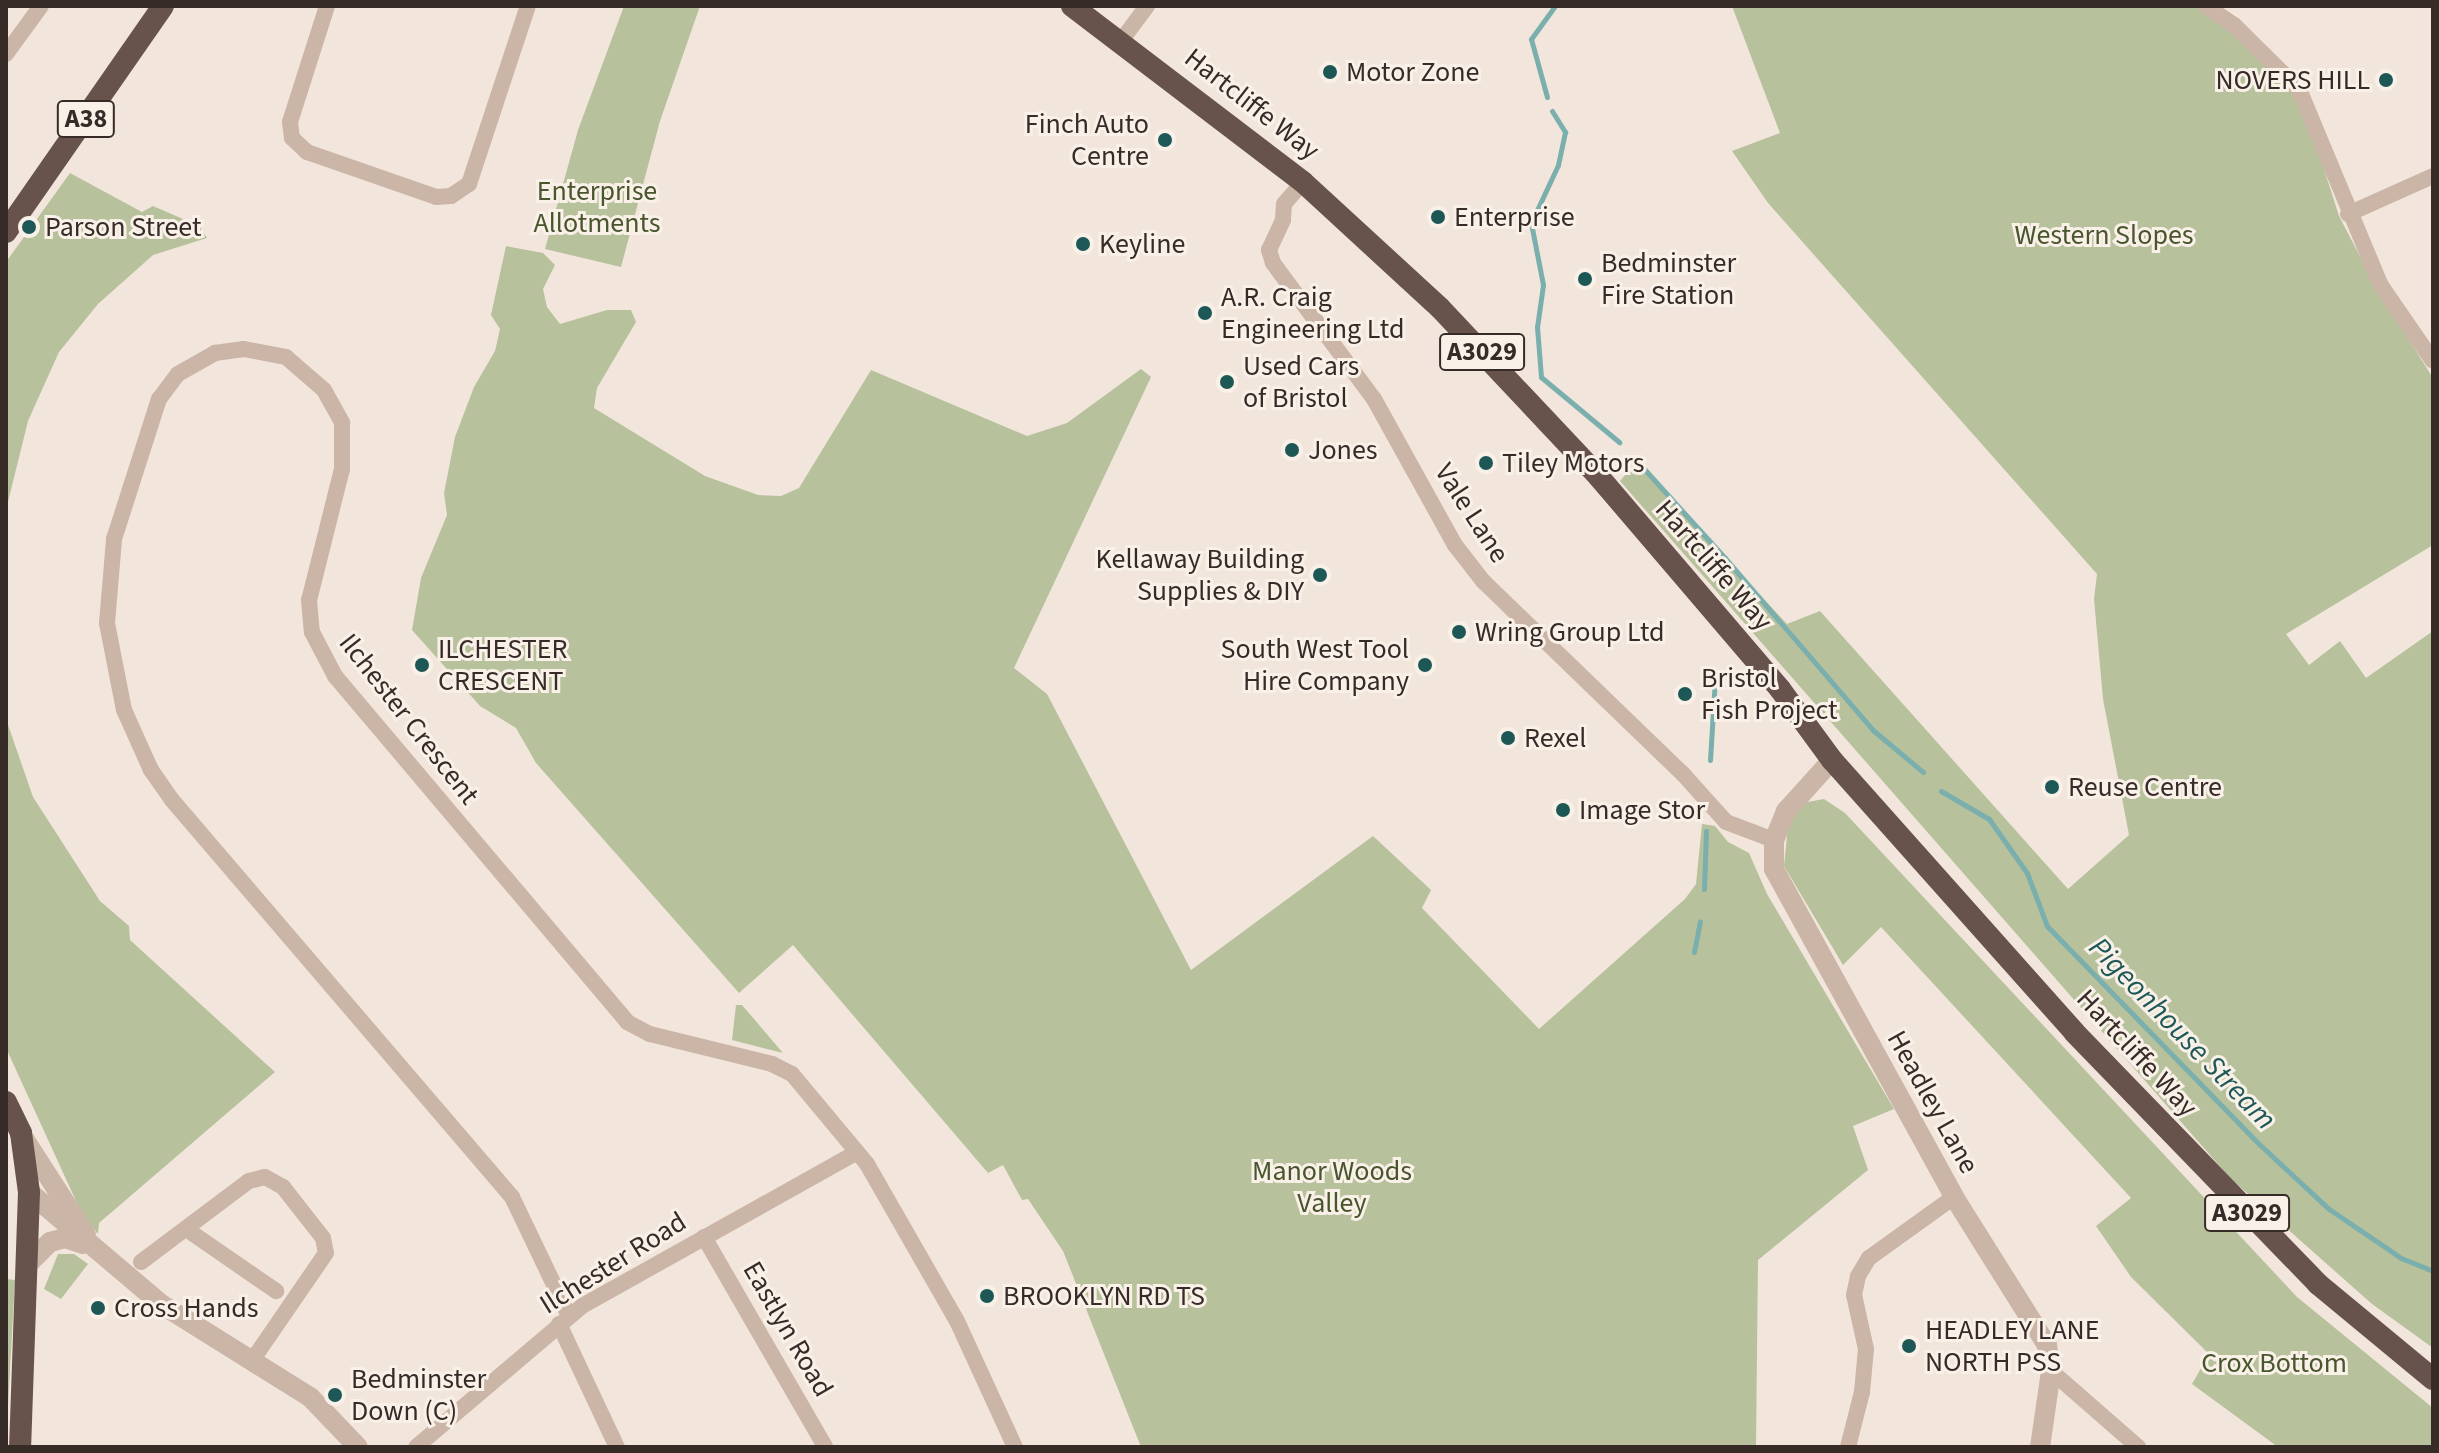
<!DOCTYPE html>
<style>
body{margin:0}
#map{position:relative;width:2439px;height:1453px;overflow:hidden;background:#f2e6dc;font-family:"Source Sans 3",sans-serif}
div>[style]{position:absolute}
.green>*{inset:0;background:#b7c19c}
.stream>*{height:5px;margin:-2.5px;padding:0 2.5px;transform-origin:2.5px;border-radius:2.5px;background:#7bafad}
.minor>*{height:16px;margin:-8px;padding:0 8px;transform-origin:8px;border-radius:8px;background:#cab5a7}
.tertiary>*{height:20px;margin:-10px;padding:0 10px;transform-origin:10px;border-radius:10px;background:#cab5a7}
.trunk>*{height:22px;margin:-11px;padding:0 11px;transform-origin:11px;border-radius:11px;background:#68534c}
.dots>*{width:22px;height:22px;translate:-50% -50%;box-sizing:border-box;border:4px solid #f9f0e8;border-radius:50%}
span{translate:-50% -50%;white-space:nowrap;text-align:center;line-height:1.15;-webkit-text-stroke:6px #f9f0e8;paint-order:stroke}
.shield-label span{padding:2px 6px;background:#f9f0e8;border:2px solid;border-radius:6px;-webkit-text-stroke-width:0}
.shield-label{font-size:26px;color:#372b28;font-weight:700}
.poi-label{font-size:28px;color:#372b28}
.left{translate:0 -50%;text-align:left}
.right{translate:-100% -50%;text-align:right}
.street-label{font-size:28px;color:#372b28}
.park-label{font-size:28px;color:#49552c}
.water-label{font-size:30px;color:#1d5857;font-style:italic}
.frame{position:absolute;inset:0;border:8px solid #372b28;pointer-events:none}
</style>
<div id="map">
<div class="green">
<i style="clip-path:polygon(624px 6px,700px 6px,660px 121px,621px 267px,545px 249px,578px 130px)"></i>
<i style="clip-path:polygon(1732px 6px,2199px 6px,2233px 28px,2294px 93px,2309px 122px,2339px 216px,2377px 289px,2433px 378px,2433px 545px,2286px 634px,2309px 665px,2340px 641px,2366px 678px,2433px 631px,2433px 1348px,2372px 1304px,2231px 1179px,1620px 481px,1637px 461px,1787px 624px,1820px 611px,2068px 889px,2129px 835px,2103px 699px,2094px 599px,2097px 574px,1768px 203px,1732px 151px,1780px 133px)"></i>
<i style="clip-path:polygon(70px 173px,142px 212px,153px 206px,199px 226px,207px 238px,153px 255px,98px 304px,59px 352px,28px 421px,6px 510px,6px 262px)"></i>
<i style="clip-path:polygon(506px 246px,543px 253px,555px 265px,543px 289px,547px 307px,560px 324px,607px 310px,631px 310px,636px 322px,597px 388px,594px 408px,705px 476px,758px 495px,781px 496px,799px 488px,871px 370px,1027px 436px,1067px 423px,1141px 369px,1151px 377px,1014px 668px,1047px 694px,1191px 970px,1373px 836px,1431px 890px,1422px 908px,1539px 1029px,1685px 899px,1696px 884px,1702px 824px,1715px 826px,1728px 842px,1749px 853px,1767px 894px,1894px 1109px,1853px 1126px,1868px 1170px,1758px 1260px,1756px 1447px,1141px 1447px,1063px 1251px,1028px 1199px,1022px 1200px,1003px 1165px,988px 1173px,793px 945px,739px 993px,536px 763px,516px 728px,480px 706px,412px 630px,421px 578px,447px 515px,444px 493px,455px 437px,474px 387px,495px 351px,500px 329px,491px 315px)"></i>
<i style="clip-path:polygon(6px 719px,33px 797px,100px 901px,129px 926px,130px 940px,275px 1072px,99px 1223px,98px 1234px,82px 1214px,6px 1048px)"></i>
<i style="clip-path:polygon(1824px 799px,1845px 813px,2297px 1297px,2433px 1408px,2433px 1447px,2278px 1447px,2192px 1384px,2209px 1354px,2131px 1277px,2096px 1226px,2131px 1198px,1881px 927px,1843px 965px,1784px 866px,1789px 817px,1802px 803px)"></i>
<i style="clip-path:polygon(736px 1005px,742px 1005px,783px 1053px,732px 1040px)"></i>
<i style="clip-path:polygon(58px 1254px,74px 1254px,88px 1264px,61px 1299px,44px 1289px)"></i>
<i style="clip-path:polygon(6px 1279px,15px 1280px,6px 1442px)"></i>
</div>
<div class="stream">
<i style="left:1547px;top:97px;width:60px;rotate:-105.4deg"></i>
<i style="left:1531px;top:39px;width:41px;rotate:-54deg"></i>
<i style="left:1552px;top:111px;width:25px;rotate:58deg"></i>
<i style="left:1565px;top:132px;width:34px;rotate:102deg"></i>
<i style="left:1558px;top:165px;width:64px;rotate:115deg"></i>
<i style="left:1531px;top:223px;width:63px;rotate:79deg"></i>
<i style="left:1543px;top:285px;width:42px;rotate:98.1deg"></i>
<i style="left:1537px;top:327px;width:50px;rotate:85.4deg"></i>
<i style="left:1541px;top:377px;width:102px;rotate:39.8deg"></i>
<i style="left:1637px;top:461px;width:131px;rotate:47.8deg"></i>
<i style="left:1725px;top:558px;width:30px;rotate:98deg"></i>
<i style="left:1725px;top:558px;width:228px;rotate:49.3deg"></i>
<i style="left:1874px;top:731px;width:64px;rotate:39.9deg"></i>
<i style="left:1710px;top:760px;width:82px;rotate:-86.5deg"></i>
<i style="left:1941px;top:791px;width:56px;rotate:30.3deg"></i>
<i style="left:1989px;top:819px;width:66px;rotate:54.9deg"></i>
<i style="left:2027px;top:873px;width:57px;rotate:69.3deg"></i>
<i style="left:2047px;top:926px;width:304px;rotate:45.8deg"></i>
<i style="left:2259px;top:1144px;width:96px;rotate:42.9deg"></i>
<i style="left:2329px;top:1209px;width:87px;rotate:34.2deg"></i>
<i style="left:2401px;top:1258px;width:35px;rotate:22deg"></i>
<i style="left:1704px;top:889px;width:58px;rotate:-88deg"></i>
<i style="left:1694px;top:952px;width:31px;rotate:-79deg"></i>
</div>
<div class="minor">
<i style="left:327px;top:6px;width:122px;rotate:107.7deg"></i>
<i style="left:290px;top:122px;width:16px;rotate:83deg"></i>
<i style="left:292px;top:138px;width:21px;rotate:43deg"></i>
<i style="left:307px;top:152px;width:137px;rotate:19.2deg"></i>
<i style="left:436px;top:197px;width:15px;rotate:-4deg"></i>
<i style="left:451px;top:196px;width:22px;rotate:-34deg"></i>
<i style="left:469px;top:184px;width:188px;rotate:-71.7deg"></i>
<i style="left:2206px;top:6px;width:34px;rotate:34deg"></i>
<i style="left:2234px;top:25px;width:91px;rotate:44.6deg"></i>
<i style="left:2299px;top:89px;width:211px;rotate:67.4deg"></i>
<i style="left:2380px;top:284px;width:93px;rotate:55.5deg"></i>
<i style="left:1121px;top:41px;width:44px;rotate:-53.4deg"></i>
<i style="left:6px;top:54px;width:59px;rotate:-53.9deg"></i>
<i style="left:1303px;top:182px;width:29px;rotate:131deg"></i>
<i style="left:1284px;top:204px;width:16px;rotate:94deg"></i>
<i style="left:1283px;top:220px;width:33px;rotate:115deg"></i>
<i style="left:1269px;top:250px;width:14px;rotate:73deg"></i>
<i style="left:1273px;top:263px;width:169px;rotate:53.4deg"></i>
<i style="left:1374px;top:399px;width:167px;rotate:61deg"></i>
<i style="left:1455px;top:545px;width:46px;rotate:52.1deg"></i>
<i style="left:1483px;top:581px;width:278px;rotate:44deg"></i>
<i style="left:1683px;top:774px;width:64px;rotate:48.1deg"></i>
<i style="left:1726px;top:822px;width:51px;rotate:20.6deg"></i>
<i style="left:2348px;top:214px;width:93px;rotate:-24.1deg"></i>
<i style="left:189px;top:1231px;width:106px;rotate:34.6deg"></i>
<i style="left:704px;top:1237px;width:242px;rotate:60deg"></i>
<i style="left:141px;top:1262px;width:135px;rotate:-36.9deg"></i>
<i style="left:249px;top:1181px;width:16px;rotate:-14deg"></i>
<i style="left:265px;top:1177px;width:21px;rotate:29deg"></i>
<i style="left:283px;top:1187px;width:65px;rotate:51.9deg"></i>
<i style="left:323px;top:1238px;width:15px;rotate:79deg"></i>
<i style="left:326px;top:1253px;width:132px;rotate:124.5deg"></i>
<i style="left:569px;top:1316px;width:132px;rotate:-115.6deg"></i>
<i style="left:512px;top:1197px;width:523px;rotate:-130.58deg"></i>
<i style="left:172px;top:800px;width:37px;rotate:-125deg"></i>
<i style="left:151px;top:770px;width:66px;rotate:-114.2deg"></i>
<i style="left:124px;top:710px;width:89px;rotate:-101.1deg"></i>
<i style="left:107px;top:623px;width:84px;rotate:-85.2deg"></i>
<i style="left:114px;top:539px;width:147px;rotate:-72.2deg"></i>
<i style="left:159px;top:399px;width:31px;rotate:-53deg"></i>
<i style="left:178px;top:374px;width:43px;rotate:-29.6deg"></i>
<i style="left:215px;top:353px;width:29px;rotate:-8deg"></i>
<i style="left:244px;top:349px;width:43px;rotate:10.8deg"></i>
<i style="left:286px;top:357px;width:50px;rotate:41deg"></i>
<i style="left:324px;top:390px;width:38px;rotate:61deg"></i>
<i style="left:342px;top:423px;width:46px;rotate:90deg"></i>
<i style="left:342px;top:469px;width:135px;rotate:104.1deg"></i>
<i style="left:309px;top:600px;width:32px;rotate:85deg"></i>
<i style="left:312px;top:632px;width:50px;rotate:62.4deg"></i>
<i style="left:335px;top:676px;width:453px;rotate:49.8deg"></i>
<i style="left:627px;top:1022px;width:26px;rotate:28deg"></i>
<i style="left:650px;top:1034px;width:126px;rotate:13.8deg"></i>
<i style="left:772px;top:1064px;width:22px;rotate:27deg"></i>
<i style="left:792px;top:1074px;width:117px;rotate:50.2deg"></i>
<i style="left:867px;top:1164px;width:181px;rotate:60.2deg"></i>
<i style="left:957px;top:1321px;width:139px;rotate:65.3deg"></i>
<i style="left:559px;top:1324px;width:136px;rotate:64.8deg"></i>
<i style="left:2051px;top:1371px;width:116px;rotate:41.1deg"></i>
<i style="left:416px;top:1447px;width:218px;rotate:-40.3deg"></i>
<i style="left:582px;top:1306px;width:315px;rotate:-29.2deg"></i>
<i style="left:1848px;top:1447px;width:57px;rotate:-75.7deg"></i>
<i style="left:1862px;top:1392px;width:43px;rotate:-84.7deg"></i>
<i style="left:1866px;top:1349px;width:55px;rotate:-102.5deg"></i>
<i style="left:1854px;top:1295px;width:19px;rotate:-78deg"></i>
<i style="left:1858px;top:1276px;width:21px;rotate:-59deg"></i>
<i style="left:1869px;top:1258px;width:105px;rotate:-35.7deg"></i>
</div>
<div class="tertiary">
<i style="left:1832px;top:760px;width:69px;rotate:132deg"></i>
<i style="left:1786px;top:811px;width:31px;rotate:112deg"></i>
<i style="left:1774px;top:840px;width:29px;rotate:90deg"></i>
<i style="left:1774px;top:869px;width:374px;rotate:61.2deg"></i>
<i style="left:1954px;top:1197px;width:175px;rotate:57.9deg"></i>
<i style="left:2047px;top:1345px;width:26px;rotate:81deg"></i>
<i style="left:2051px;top:1371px;width:77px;rotate:98.2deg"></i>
<i style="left:21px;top:1134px;width:120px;rotate:57.2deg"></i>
<i style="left:29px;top:1192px;width:173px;rotate:40.3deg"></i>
<i style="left:161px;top:1304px;width:176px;rotate:32deg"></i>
<i style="left:310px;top:1397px;width:69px;rotate:46.2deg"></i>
<i style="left:28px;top:1264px;width:31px;rotate:-45deg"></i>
<i style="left:50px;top:1242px;width:16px;rotate:-15deg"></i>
<i style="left:65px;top:1238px;width:19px;rotate:18deg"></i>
</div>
<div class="trunk">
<i style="left:1072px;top:6px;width:290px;rotate:37.3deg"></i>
<i style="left:1303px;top:182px;width:186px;rotate:42.6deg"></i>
<i style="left:1440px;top:308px;width:232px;rotate:46.7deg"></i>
<i style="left:1599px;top:477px;width:279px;rotate:49.5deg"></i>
<i style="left:1780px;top:689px;width:88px;rotate:53.8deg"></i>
<i style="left:1832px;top:760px;width:364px;rotate:48.3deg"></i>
<i style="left:2074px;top:1032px;width:351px;rotate:45.9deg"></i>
<i style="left:2318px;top:1284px;width:149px;rotate:39.6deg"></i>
<i style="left:6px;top:232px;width:275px;rotate:-55.2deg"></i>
<i style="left:6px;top:1102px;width:34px;rotate:64deg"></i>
<i style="left:21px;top:1133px;width:60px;rotate:82.3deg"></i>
<i style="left:29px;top:1192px;width:255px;rotate:92deg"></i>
</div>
<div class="dots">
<i style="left:1330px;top:72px;background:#1d5857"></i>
<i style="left:2386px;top:80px;background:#1d5857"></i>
<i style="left:1165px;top:140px;background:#1d5857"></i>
<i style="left:1438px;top:217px;background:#1d5857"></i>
<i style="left:29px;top:227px;background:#1d5857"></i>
<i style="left:1083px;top:244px;background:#1d5857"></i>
<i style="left:1585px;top:279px;background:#1d5857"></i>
<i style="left:1205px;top:313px;background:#1d5857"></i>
<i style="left:1227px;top:382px;background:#1d5857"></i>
<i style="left:1292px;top:450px;background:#1d5857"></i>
<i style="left:1486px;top:463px;background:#1d5857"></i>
<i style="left:1320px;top:575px;background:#1d5857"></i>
<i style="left:1459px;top:632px;background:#1d5857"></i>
<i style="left:422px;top:665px;background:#1d5857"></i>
<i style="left:1425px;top:665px;background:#1d5857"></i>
<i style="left:1685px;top:694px;background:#1d5857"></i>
<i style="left:1508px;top:738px;background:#1d5857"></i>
<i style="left:2052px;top:787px;background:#1d5857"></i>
<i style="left:1563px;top:810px;background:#1d5857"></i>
<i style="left:987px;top:1296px;background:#1d5857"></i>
<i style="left:98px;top:1308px;background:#1d5857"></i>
<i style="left:1909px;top:1346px;background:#1d5857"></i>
<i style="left:335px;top:1395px;background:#1d5857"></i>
</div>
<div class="shield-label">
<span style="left:86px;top:119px">A38</span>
<span style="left:1482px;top:352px">A3029</span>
<span style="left:2247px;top:1213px">A3029</span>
</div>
<div class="poi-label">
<span class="left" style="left:1346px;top:72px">Motor Zone</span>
<span class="right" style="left:2370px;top:80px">NOVERS HILL</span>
<span class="right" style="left:1149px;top:140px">Finch Auto<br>Centre</span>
<span class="left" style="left:1454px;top:217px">Enterprise</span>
<span class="left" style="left:45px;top:227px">Parson Street</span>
<span class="left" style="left:1099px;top:244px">Keyline</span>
<span class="left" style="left:1601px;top:279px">Bedminster<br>Fire Station</span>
<span class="left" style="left:1221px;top:313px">A.R. Craig<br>Engineering Ltd</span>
<span class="left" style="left:1243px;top:382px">Used Cars<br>of Bristol</span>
<span class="left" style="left:1308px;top:450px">Jones</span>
<span class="left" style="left:1502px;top:463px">Tiley Motors</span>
<span class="right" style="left:1304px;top:575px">Kellaway Building<br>Supplies &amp; DIY</span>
<span class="left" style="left:1475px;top:632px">Wring Group Ltd</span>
<span class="left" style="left:438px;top:665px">ILCHESTER<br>CRESCENT</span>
<span class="right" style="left:1409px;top:665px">South West Tool<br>Hire Company</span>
<span class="left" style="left:1701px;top:694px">Bristol<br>Fish Project</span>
<span class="left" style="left:1524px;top:738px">Rexel</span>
<span class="left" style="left:2068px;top:787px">Reuse Centre</span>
<span class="left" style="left:1579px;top:810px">Image Stor</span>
<span class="left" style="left:1003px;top:1296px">BROOKLYN RD TS</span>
<span class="left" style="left:114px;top:1308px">Cross Hands</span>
<span class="left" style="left:1925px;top:1346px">HEADLEY LANE<br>NORTH PSS</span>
<span class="left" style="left:351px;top:1395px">Bedminster<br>Down (C)</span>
</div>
<div class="street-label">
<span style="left:1252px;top:104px;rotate:38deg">Hartcliffe Way</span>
<span style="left:1472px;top:513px;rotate:57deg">Vale Lane</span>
<span style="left:1714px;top:565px;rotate:49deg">Hartcliffe Way</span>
<span style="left:409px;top:719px;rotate:52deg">Ilchester Crescent</span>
<span style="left:2137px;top:1053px;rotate:47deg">Hartcliffe Way</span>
<span style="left:1933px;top:1102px;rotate:61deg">Headley Lane</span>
<span style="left:613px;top:1263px;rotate:-32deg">Ilchester Road</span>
<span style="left:788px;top:1329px;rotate:60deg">Eastlyn Road</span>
</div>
<div class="park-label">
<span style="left:597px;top:207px">Enterprise<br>Allotments</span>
<span style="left:2104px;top:235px">Western Slopes</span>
<span style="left:1332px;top:1187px">Manor Woods<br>Valley</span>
<span style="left:2274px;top:1363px">Crox Bottom</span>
</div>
<div class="water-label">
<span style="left:2182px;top:1034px;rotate:46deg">Pigeonhouse Stream</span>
</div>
<div class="frame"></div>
</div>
